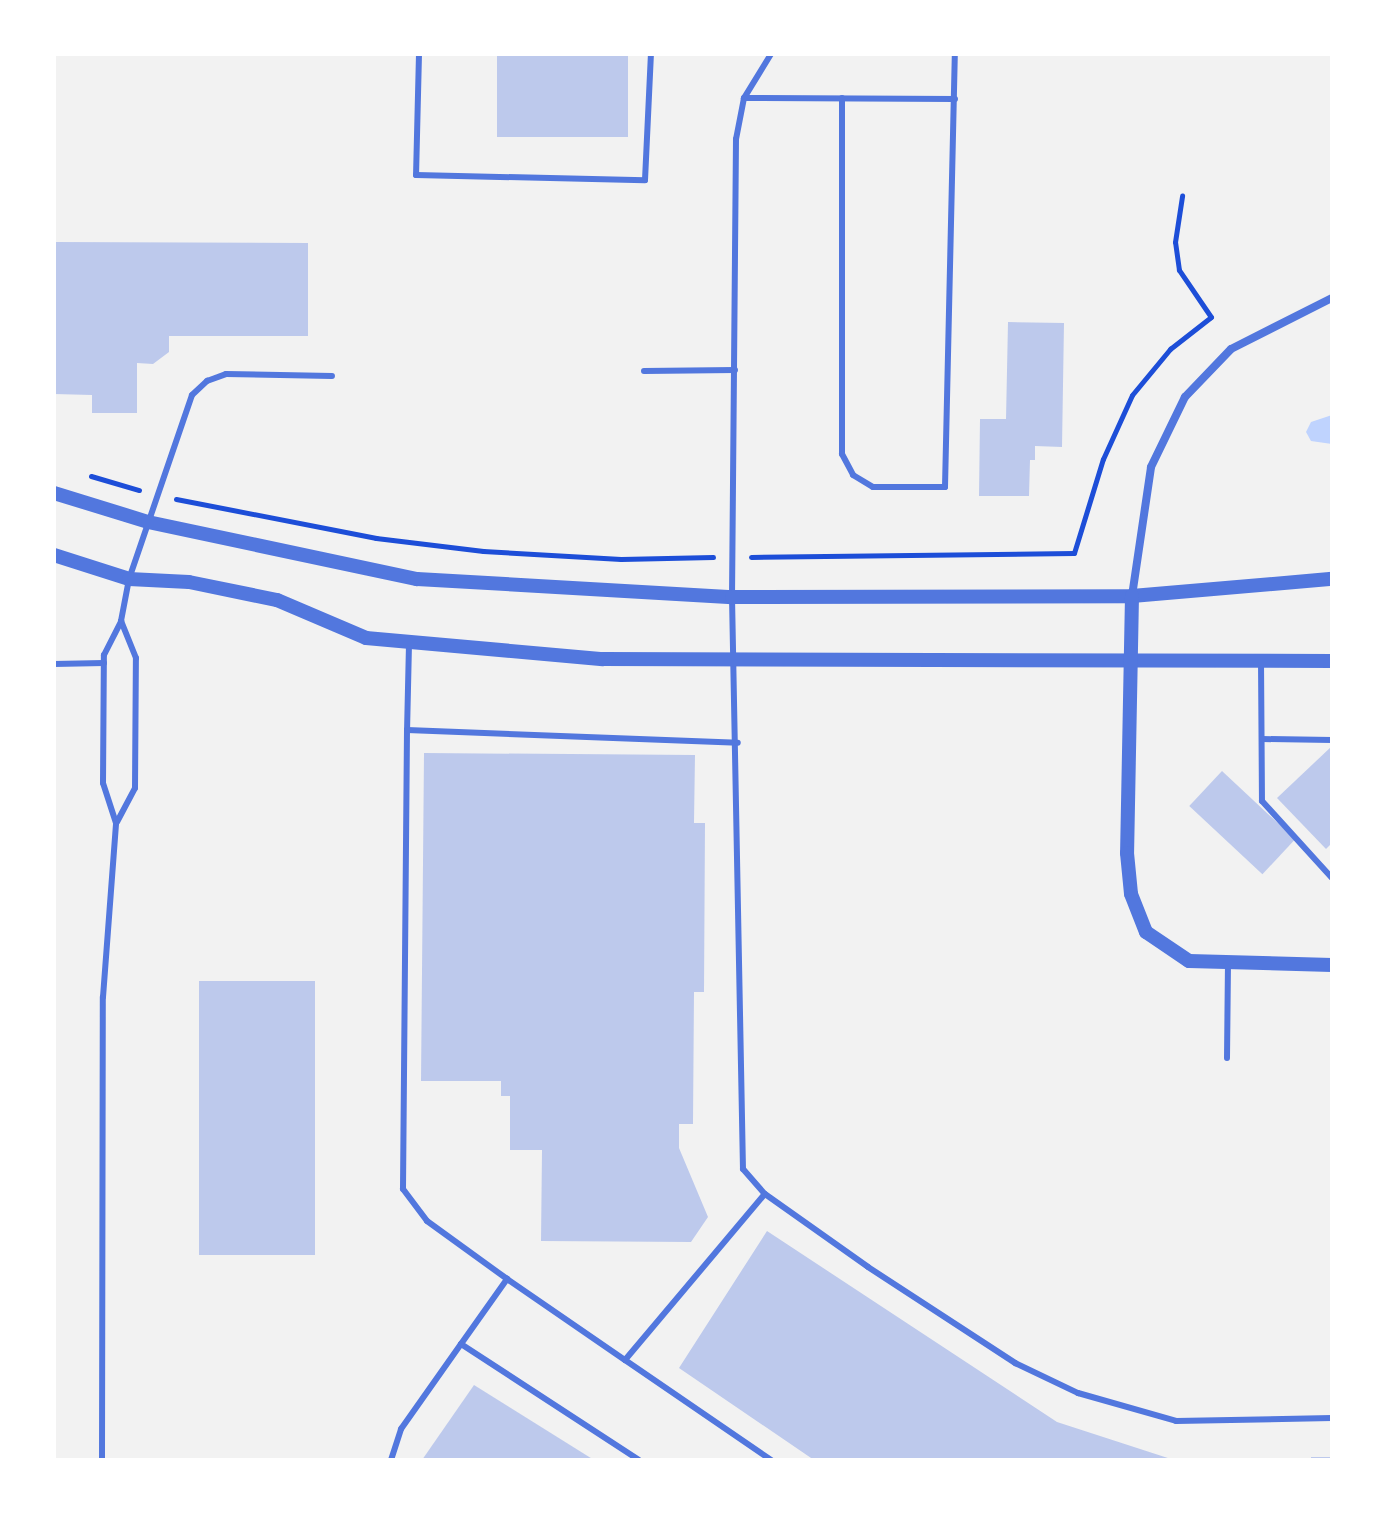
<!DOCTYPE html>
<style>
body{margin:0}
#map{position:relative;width:1386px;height:1514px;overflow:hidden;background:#f2f2f2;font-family:Jost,sans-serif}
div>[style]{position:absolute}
.water>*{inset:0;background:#bfd3fe}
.building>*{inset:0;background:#bdc9ec;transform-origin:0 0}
.path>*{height:5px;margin:-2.5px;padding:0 2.5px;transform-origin:2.5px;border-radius:2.5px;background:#1d4ed8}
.service>*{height:6px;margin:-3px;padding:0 3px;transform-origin:3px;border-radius:3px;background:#5277de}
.minor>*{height:8px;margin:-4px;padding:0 4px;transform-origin:4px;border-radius:4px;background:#5277de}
.tertiary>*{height:14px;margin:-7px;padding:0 7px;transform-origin:7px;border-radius:7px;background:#5277de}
span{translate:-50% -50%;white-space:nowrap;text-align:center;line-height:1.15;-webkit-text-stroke:6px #fff;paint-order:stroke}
.frame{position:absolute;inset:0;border:56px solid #fff;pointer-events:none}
</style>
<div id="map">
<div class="water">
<i style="clip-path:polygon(1332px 415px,1332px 444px,1311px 441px,1306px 432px,1311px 422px)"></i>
</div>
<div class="building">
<i style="left:497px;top:54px;width:131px;height:83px"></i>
<i style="clip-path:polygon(54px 242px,308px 243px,308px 336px,169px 336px,169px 352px,153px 364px,137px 363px,137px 413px,92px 413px,92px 395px,54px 394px)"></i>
<i style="clip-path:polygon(1008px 322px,1064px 323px,1062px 447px,1035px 446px,1035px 460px,1030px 460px,1029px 496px,979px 496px,980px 419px,1006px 419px)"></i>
<i style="clip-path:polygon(1332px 746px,1332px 843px,1326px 849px,1277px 798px)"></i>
<i style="clip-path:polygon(424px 753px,695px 755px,694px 823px,705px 823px,704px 992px,694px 992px,693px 1124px,679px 1124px,679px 1148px,708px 1217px,691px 1242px,541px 1241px,542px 1150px,510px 1150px,510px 1096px,501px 1096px,501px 1081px,421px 1081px)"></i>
<i style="left:1222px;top:771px;width:100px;height:48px;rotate:43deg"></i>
<i style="left:199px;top:981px;width:116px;height:274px"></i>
<i style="clip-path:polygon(767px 1231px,1057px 1422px,1174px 1460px,814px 1460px,679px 1368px)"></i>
<i style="clip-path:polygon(474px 1385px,594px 1460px,422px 1460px)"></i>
<i style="left:1311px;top:1457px;width:21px;height:3px"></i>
</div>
<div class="path">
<i style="left:91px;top:476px;width:50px;rotate:16.3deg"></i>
<i style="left:176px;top:499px;width:204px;rotate:11deg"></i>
<i style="left:376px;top:538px;width:108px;rotate:6.9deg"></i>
<i style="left:483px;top:551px;width:138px;rotate:3.3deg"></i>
<i style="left:621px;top:559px;width:92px;rotate:-1.2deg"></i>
<i style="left:751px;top:557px;width:323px;rotate:-0.7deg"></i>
<i style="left:1074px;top:553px;width:98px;rotate:-72.9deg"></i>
<i style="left:1103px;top:459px;width:70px;rotate:-65.6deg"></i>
<i style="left:1132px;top:395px;width:60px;rotate:-50.4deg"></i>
<i style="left:1170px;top:349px;width:52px;rotate:-38deg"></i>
<i style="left:1211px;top:317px;width:57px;rotate:-124.2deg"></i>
<i style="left:1179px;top:270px;width:28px;rotate:-98deg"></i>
<i style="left:1175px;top:242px;width:47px;rotate:-81.3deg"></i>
</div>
<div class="service">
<i style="left:419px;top:54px;width:121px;rotate:91.4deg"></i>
<i style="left:416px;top:175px;width:229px;rotate:1.3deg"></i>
<i style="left:645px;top:180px;width:126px;rotate:-87.3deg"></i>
<i style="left:771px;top:54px;width:52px;rotate:121.5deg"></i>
<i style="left:744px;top:98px;width:42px;rotate:101deg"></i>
<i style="left:736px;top:139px;width:458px;rotate:90.5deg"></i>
<i style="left:732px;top:597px;width:572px;rotate:88.9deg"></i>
<i style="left:743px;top:1169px;width:33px;rotate:49deg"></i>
<i style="left:765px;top:1194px;width:126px;rotate:35.3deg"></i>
<i style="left:868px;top:1267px;width:176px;rotate:33.1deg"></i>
<i style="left:1015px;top:1363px;width:70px;rotate:25.5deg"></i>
<i style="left:1078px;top:1393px;width:102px;rotate:15.9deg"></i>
<i style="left:1176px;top:1421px;width:156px;rotate:-1.1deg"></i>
<i style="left:744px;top:98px;width:211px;rotate:0.3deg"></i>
<i style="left:842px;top:98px;width:356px;rotate:90deg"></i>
<i style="left:842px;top:454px;width:24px;rotate:62deg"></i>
<i style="left:853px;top:475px;width:23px;rotate:31deg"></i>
<i style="left:873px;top:487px;width:72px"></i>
<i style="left:945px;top:487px;width:433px;rotate:-88.7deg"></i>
<i style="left:644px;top:371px;width:91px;rotate:-0.6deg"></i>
<i style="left:409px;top:644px;width:86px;rotate:91.3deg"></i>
<i style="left:407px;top:730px;width:331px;rotate:2.2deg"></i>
<i style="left:1261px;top:661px;width:140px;rotate:89.6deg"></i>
<i style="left:1262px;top:801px;width:104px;rotate:47.7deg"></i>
<i style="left:54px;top:664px;width:50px;rotate:-1.1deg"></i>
<i style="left:407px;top:730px;width:459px;rotate:90.5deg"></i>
<i style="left:403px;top:1189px;width:40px;rotate:53deg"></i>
<i style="left:427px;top:1221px;width:99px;rotate:35.9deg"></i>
<i style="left:1262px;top:739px;width:70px;rotate:0.8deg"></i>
<i style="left:117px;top:822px;width:38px;rotate:-62deg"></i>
<i style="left:135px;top:788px;width:130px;rotate:-89.6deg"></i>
<i style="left:136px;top:658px;width:40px;rotate:-112deg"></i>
<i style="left:1227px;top:1058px;width:94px;rotate:-89.4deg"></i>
<i style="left:461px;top:1344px;width:80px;rotate:-54.7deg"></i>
<i style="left:507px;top:1279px;width:143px;rotate:34.5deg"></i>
<i style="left:625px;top:1360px;width:217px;rotate:-49.9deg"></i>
<i style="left:625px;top:1360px;width:177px;rotate:34.4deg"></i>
<i style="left:102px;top:1460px;width:463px;rotate:-89.9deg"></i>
<i style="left:103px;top:997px;width:174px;rotate:-85.7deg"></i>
<i style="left:116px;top:823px;width:42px;rotate:-108deg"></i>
<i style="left:103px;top:783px;width:128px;rotate:-89.6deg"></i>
<i style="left:104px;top:655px;width:38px;rotate:-63deg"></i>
<i style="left:121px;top:621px;width:43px;rotate:-79.2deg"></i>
<i style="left:129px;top:579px;width:194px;rotate:-71.1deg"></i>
<i style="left:192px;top:395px;width:21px;rotate:-43deg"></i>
<i style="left:207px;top:381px;width:20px;rotate:-20deg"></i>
<i style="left:226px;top:374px;width:106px;rotate:1.1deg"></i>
<i style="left:391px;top:1460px;width:33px;rotate:-72deg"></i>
<i style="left:401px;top:1429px;width:104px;rotate:-54.8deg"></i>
<i style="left:461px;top:1344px;width:212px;rotate:33.1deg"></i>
</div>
<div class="minor">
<i style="left:1132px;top:596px;width:130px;rotate:-81.6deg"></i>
<i style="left:1151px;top:467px;width:78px;rotate:-64.1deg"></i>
<i style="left:1185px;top:397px;width:66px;rotate:-46.2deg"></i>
<i style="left:1231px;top:349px;width:113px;rotate:-26.8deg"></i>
</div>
<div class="tertiary">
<i style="left:54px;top:493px;width:98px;rotate:17.1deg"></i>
<i style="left:148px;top:522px;width:275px;rotate:12deg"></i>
<i style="left:417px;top:579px;width:316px;rotate:3.3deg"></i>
<i style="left:732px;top:597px;width:400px;rotate:-0.1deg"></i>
<i style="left:1132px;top:596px;width:201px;rotate:-4.9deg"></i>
<i style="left:54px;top:555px;width:79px;rotate:17.7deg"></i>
<i style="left:129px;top:579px;width:60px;rotate:2.9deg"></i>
<i style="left:189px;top:582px;width:90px;rotate:11.6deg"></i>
<i style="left:277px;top:600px;width:97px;rotate:23.1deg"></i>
<i style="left:366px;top:638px;width:238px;rotate:5.1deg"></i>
<i style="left:603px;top:659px;width:729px;rotate:0.16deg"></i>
<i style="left:1132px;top:596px;width:257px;rotate:91.1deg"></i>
<i style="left:1127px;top:853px;width:41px;rotate:84.4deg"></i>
<i style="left:1131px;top:894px;width:41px;rotate:68.5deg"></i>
<i style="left:1146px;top:932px;width:52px;rotate:34deg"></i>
<i style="left:1189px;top:961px;width:143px;rotate:1.6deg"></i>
</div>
<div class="frame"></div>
</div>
